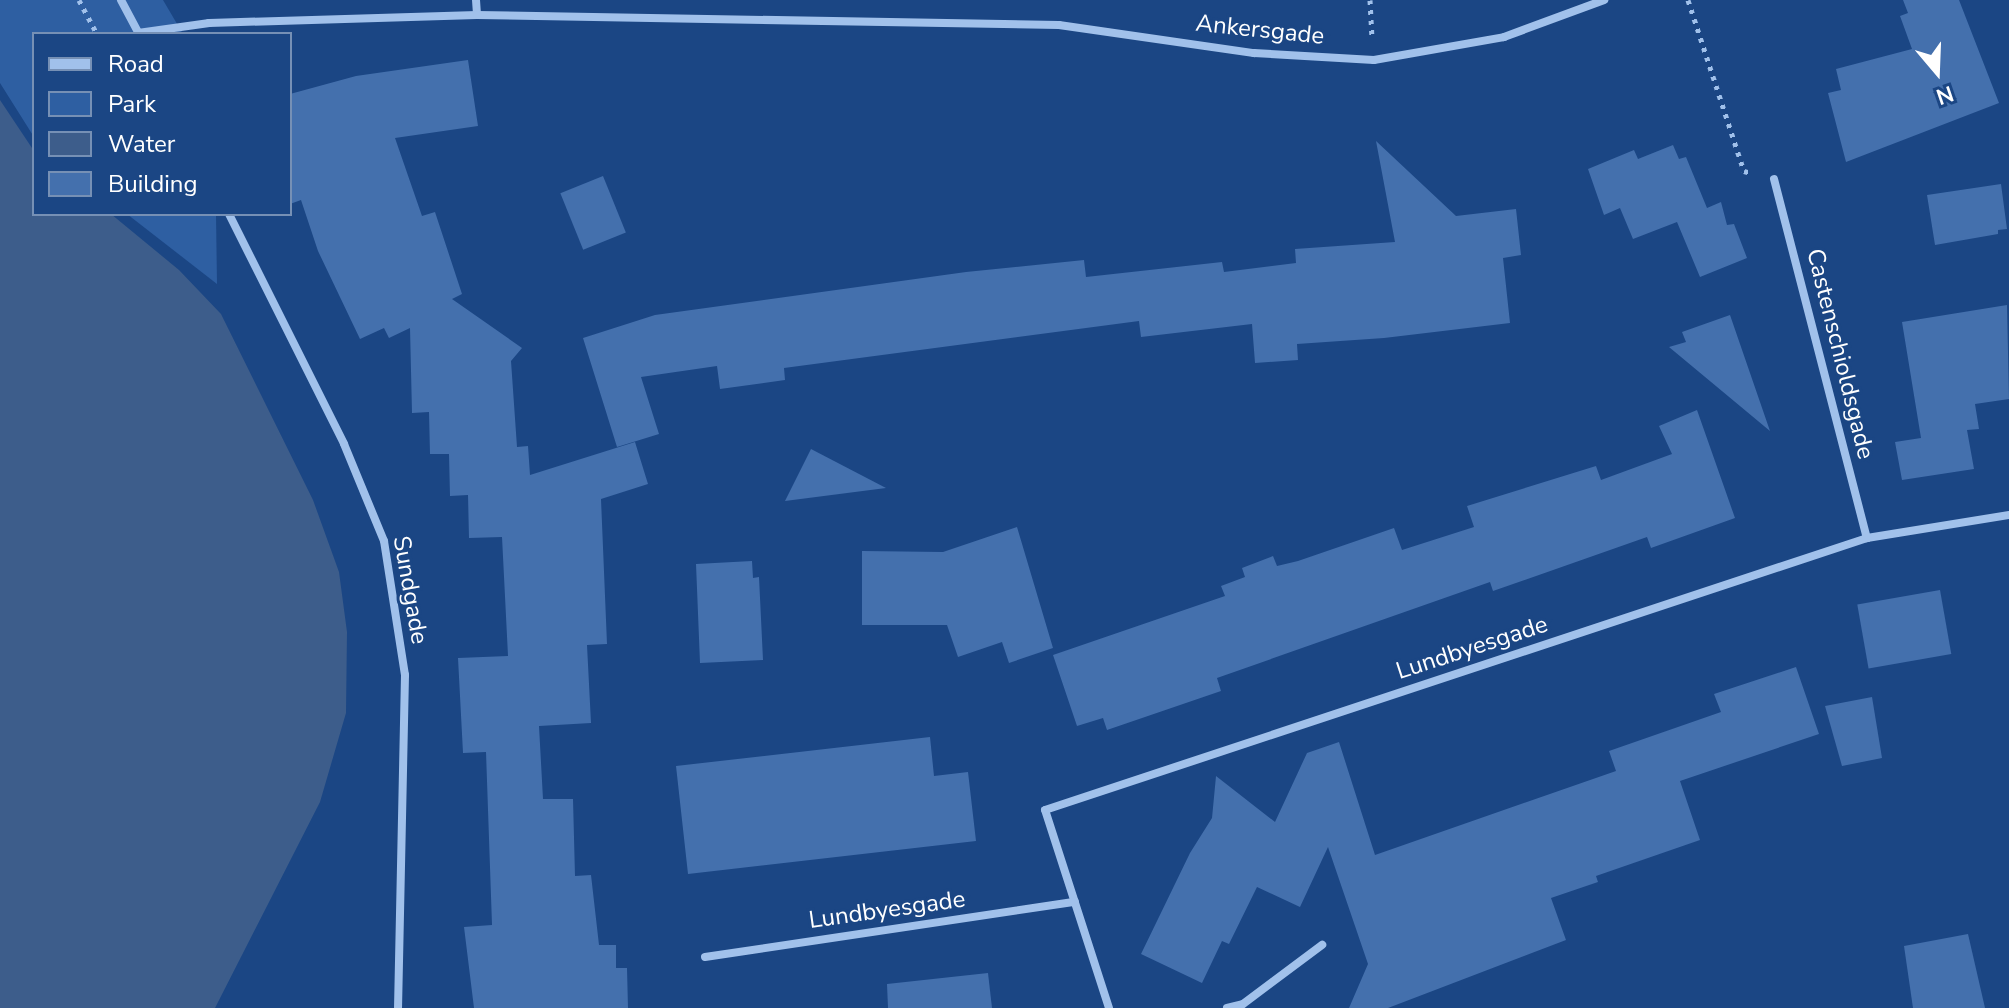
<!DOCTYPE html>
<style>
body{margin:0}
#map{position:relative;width:2009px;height:1008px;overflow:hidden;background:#1b4684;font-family:"Nunito Sans",sans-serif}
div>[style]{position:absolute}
.green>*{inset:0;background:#2e5fa2}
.water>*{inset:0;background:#3d5d8b}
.building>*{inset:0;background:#4470ad;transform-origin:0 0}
.path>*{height:5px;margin-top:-2.5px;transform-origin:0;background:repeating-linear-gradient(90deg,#a1c1eb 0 4px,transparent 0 10px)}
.minor>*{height:8px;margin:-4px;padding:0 4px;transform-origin:4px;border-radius:4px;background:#a1c1eb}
span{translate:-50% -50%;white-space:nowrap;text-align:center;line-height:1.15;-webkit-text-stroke:6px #1b4684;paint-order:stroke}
.street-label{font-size:24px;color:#fff}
.legend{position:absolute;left:32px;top:32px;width:260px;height:184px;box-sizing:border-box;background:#1b4684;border:2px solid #7690b5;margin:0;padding:10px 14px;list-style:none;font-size:24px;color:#fff}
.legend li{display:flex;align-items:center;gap:16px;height:40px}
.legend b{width:40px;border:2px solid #7690b5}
.north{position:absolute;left:1897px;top:32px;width:80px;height:80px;-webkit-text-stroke:6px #1b4684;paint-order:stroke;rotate:161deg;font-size:22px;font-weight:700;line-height:32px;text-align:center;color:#fff}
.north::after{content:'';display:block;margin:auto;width:28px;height:36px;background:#fff;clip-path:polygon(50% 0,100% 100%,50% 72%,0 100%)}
</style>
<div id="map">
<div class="green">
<i style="clip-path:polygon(0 0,163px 0,183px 34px,34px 34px,34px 137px,0 83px)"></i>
<i style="clip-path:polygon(127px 214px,216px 214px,217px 284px)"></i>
</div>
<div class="water">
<i style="clip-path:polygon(0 100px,34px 151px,34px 214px,111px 214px,179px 270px,221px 314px,313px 500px,339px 572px,347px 632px,346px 713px,320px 802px,215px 1008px,0 1008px)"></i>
</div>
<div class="building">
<i style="clip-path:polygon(1903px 0,1959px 0,1999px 103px,1846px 162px,1828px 93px,1841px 90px,1836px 69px,1912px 49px,1900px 16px,1908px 13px)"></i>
<i style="clip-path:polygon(468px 60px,478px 126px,395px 138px,422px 216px,435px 212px,462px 294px,452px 299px,522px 348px,511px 361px,517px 447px,528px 446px,530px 475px,635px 442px,648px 484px,601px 499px,607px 644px,587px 645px,591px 723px,539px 726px,543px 799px,573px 799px,575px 876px,591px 875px,599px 945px,616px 945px,616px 968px,627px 968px,628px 1008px,474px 1008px,464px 927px,492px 925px,486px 752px,463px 753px,458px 658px,508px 656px,502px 537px,469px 538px,468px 495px,450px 496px,449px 454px,430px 454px,429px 412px,412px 413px,410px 328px,389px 338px,384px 328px,360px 339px,318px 251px,301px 200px,290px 204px,290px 94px,356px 76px)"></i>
<i style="clip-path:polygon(1376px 141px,1456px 216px,1516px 209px,1521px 255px,1503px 258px,1510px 323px,1384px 338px,1297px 344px,1298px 360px,1255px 363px,1252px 324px,1141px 337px,1139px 321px,784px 368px,785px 380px,720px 389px,717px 366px,641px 377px,659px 434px,617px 447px,583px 338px,655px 315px,966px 272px,1084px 260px,1086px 277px,1222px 262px,1224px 272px,1296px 263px,1295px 249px,1395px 242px)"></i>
<i style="clip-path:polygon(1673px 145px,1679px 159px,1686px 157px,1707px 208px,1721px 202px,1727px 225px,1734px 224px,1747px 258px,1700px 277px,1677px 222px,1633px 239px,1620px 208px,1604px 215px,1588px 169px,1634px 150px,1638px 159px)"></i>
<i style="left:603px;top:176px;width:61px;height:46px;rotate:68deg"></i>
<i style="clip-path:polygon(2001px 184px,2007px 229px,1998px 230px,1998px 234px,1935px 245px,1927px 195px)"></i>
<i style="clip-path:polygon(2007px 305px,2009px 399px,1975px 404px,1979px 429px,1967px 430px,1974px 469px,1902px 480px,1895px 442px,1921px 438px,1902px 322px)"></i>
<i style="clip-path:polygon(1730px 315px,1770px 431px,1669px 347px,1686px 342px,1682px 332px)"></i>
<i style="clip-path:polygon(1697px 410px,1735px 518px,1651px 548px,1647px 537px,1493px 591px,1490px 582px,1217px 678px,1221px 691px,1107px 730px,1103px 718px,1077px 726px,1053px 655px,1225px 596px,1221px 586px,1245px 577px,1242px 568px,1273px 556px,1277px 566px,1298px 561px,1394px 528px,1402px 550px,1474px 527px,1467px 506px,1596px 466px,1601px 480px,1672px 454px,1659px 426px)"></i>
<i style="clip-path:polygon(811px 449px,886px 488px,785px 501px)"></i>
<i style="clip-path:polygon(1017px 527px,1053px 648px,1009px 663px,1002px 642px,958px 657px,947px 625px,862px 625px,862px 551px,943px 552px)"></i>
<i style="clip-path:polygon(752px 561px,753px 578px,759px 577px,763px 660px,700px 663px,696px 564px)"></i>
<i style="left:1940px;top:590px;width:65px;height:84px;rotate:80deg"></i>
<i style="clip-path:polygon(1796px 667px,1819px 734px,1680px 781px,1700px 840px,1596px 876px,1598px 882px,1551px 898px,1566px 940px,1388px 1008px,1349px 1008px,1368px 964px,1328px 847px,1300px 907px,1257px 887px,1229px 944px,1222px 941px,1202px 983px,1141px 954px,1190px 853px,1212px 818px,1216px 776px,1275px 822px,1307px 753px,1339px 742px,1375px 855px,1616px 771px,1609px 751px,1721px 712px,1714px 694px)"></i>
<i style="clip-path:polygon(1872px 697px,1882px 758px,1842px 766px,1825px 706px)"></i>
<i style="clip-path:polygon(930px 737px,934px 776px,968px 772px,976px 841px,688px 874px,676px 766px)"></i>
<i style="clip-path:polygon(1968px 934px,1985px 1008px,1913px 1008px,1904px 946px)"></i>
<i style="clip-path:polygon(988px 973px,992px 1008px,888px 1008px,887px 984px)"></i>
</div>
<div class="path">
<i style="left:79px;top:0;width:38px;rotate:62deg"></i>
<i style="left:1370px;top:0;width:35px;rotate:87deg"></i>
<i style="left:1688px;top:0;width:180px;rotate:71.9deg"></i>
<i style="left:1744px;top:171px;width:7px;rotate:16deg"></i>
</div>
<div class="minor">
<i style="left:121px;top:0;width:38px;rotate:62deg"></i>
<i style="left:476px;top:0;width:15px;rotate:86deg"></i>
<i style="left:138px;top:33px;width:72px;rotate:-8deg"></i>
<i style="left:209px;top:23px;width:268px;rotate:-1.7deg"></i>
<i style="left:477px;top:15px;width:582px;rotate:0.98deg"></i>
<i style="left:1059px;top:25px;width:197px;rotate:8.2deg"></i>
<i style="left:1254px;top:53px;width:120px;rotate:3.3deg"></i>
<i style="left:1374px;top:60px;width:132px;rotate:-10deg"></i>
<i style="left:1504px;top:37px;width:107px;rotate:-20.3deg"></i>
<i style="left:1774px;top:179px;width:371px;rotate:75.5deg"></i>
<i style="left:229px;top:214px;width:257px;rotate:63.4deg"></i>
<i style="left:344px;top:444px;width:105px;rotate:67.6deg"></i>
<i style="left:384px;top:541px;width:136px;rotate:81.1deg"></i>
<i style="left:405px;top:675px;width:333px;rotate:91.2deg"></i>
<i style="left:705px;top:957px;width:374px;rotate:-8.5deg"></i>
<i style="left:1109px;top:1008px;width:208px;rotate:-107.9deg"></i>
<i style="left:1045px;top:810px;width:866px;rotate:-18.31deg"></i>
<i style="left:1867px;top:538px;width:144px;rotate:-9.2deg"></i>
<i style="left:1227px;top:1008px;width:16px;rotate:-14deg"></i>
<i style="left:1243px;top:1004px;width:99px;rotate:-36.8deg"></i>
</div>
<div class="street-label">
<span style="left:1260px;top:30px;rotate:6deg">Ankersgade</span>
<span style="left:1840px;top:354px;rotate:76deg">Castenschioldsgade</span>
<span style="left:410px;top:590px;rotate:80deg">Sundgade</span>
<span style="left:1472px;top:648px;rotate:-18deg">Lundbyesgade</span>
<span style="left:887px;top:910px;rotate:-8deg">Lundbyesgade</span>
</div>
<ul class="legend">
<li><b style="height:10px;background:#a1c1eb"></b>Road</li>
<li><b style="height:22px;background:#2e5fa2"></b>Park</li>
<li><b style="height:22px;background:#3d5d8b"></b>Water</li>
<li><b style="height:22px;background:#4470ad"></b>Building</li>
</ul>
<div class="north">N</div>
</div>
